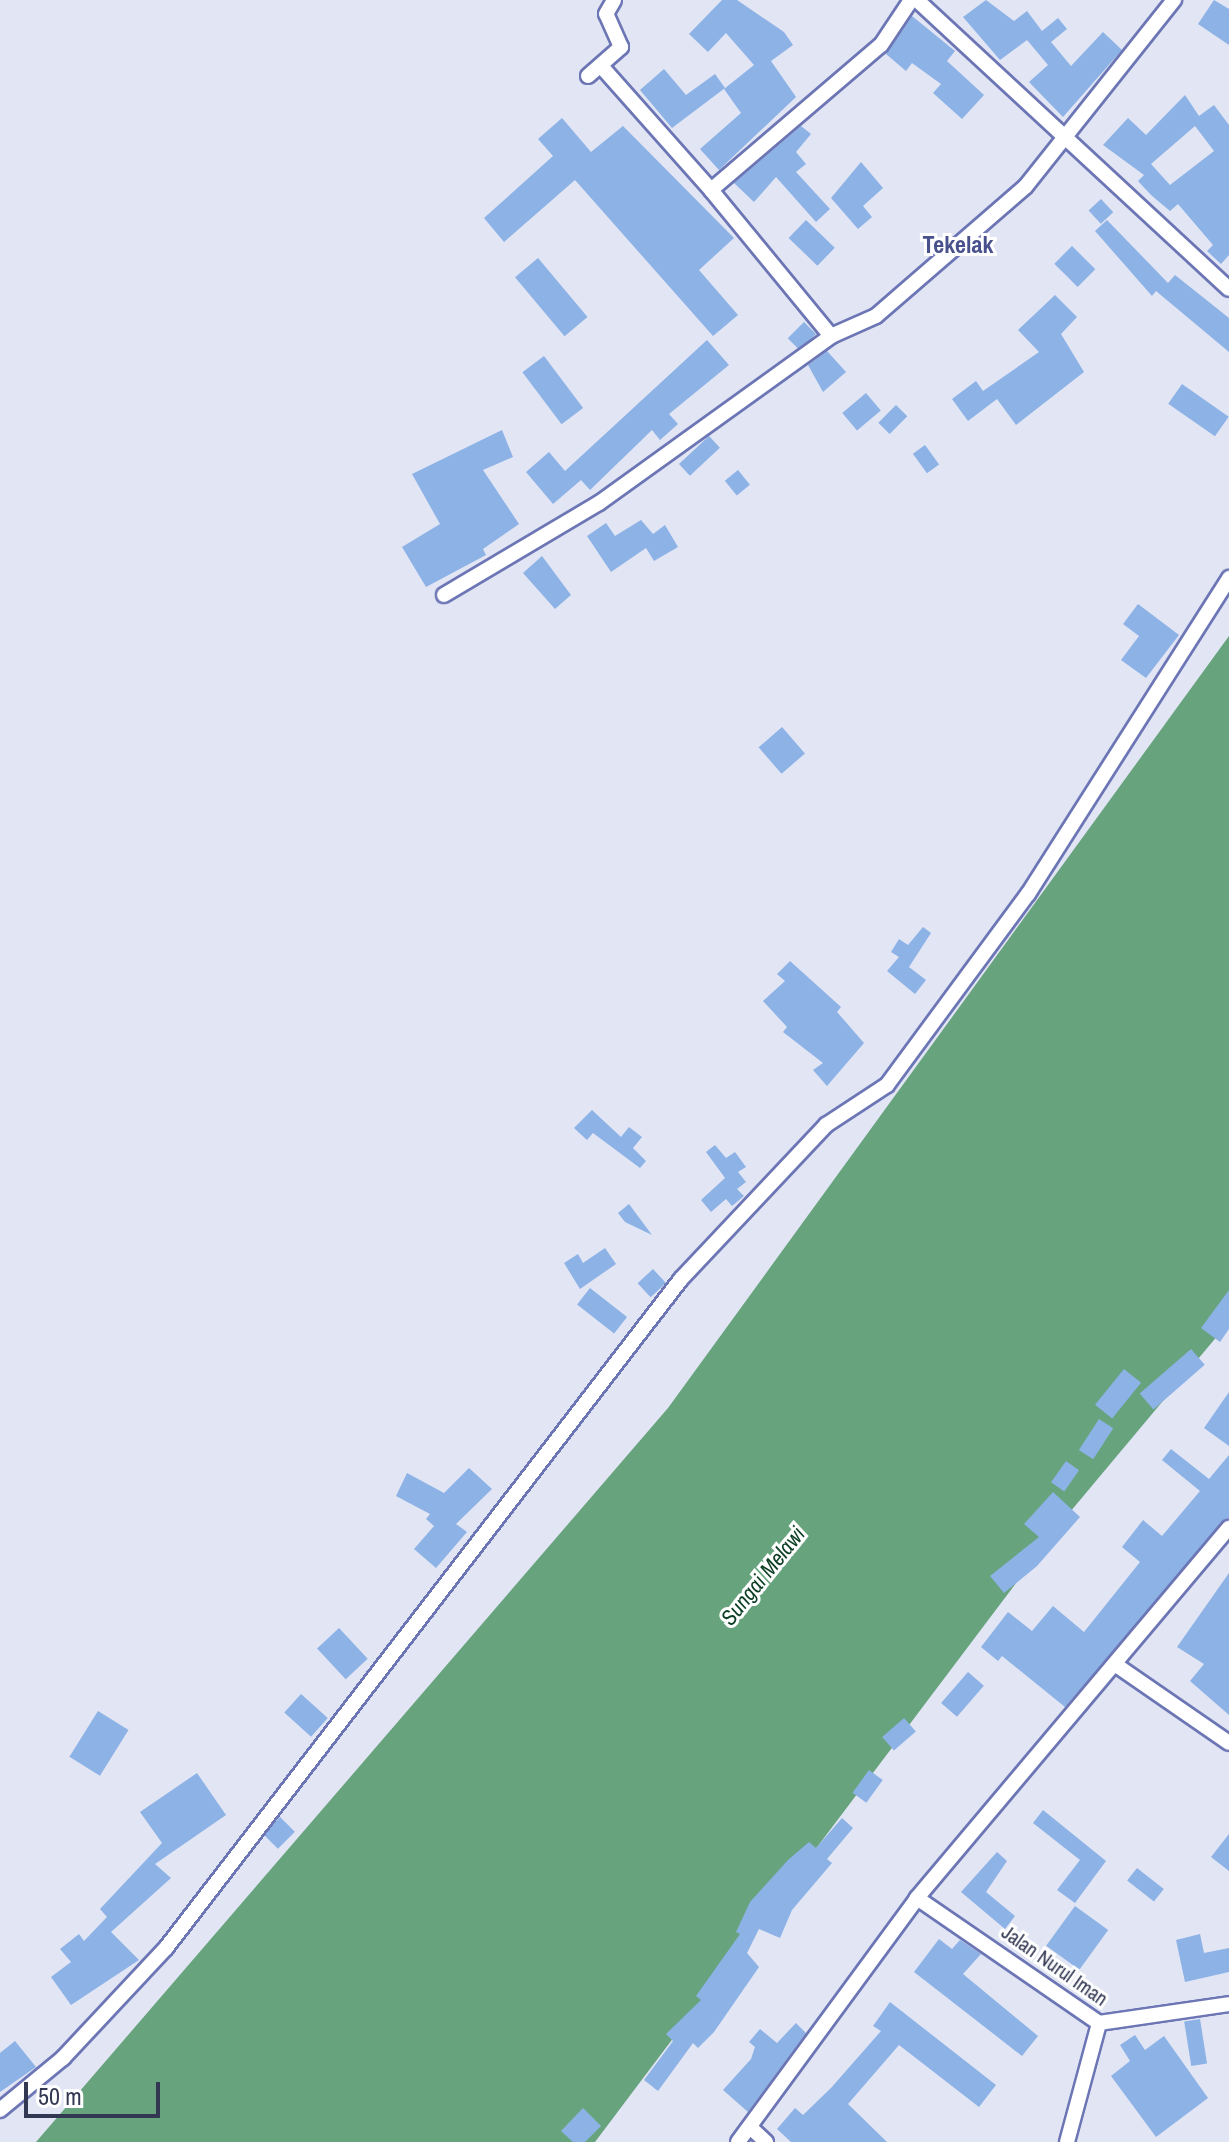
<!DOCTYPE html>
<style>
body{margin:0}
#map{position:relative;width:1229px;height:2142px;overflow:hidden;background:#e2e5f4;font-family:"Archivo Narrow",sans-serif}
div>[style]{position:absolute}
.water>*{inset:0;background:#67a47e}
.building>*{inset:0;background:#8cb2e6;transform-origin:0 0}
.roads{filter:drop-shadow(2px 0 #6c76b5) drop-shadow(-2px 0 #6c76b5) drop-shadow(0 2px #6c76b5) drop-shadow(0 -2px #6c76b5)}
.street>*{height:14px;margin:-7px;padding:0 7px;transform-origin:7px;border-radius:7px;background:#fff}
span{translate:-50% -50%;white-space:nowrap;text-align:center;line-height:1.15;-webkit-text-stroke:6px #fff;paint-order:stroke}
.street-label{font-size:20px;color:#323752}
.water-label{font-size:22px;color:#0c3e24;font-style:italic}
.quarter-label{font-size:24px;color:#49518d;font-weight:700}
.scale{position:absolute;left:24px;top:2082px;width:136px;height:36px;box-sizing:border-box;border:4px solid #323752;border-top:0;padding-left:10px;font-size:24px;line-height:28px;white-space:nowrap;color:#323752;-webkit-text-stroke:6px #fff;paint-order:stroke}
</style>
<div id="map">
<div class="water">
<i style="clip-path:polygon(1229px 636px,1229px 1322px,1065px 1518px,595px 2142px,36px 2142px,668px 1408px)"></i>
</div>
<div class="building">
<i style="clip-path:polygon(722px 0,737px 0,784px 32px,793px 45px,771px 61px,796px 97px,719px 170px,700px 149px,741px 113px,724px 89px,754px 65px,726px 33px,708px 52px,689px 34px)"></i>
<i style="clip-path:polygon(986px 0,1014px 21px,1027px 11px,1042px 31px,1058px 18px,1067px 29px,1051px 42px,1071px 66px,1103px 32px,1122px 50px,1063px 117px,1029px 82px,1048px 65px,1027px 40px,1000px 60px,963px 17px)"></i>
<i style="clip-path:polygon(1214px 0,1229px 9px,1229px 45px,1198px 24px)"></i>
<i style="clip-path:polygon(912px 16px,955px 51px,947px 61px,984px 95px,962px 119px,933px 93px,941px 84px,912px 63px,906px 71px,886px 54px)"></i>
<i style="clip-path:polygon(664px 69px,686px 95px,715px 74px,725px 88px,672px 128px,640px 90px)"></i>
<i style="clip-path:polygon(evenodd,1185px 95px,1199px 116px,1214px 105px,1229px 125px,1229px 255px,1221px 264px,1207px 251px,1213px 245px,1178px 204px,1170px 211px,1151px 195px,1138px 181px,1144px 175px,1103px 145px,1128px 118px,1146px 135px,1185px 95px,1195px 126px,1214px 151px,1170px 185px,1151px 164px,1195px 126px)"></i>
<i style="clip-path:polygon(562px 118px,591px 152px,623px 126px,734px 238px,699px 270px,738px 315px,713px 336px,575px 180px,504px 242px,484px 218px,553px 156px,538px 139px)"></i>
<i style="clip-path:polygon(801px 126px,811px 134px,796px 152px,806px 164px,796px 172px,830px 209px,816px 222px,776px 177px,754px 202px,734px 183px)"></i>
<i style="clip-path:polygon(861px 162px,883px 188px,863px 206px,872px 217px,858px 229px,831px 198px)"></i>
<i style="left:1101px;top:199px;width:18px;height:17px;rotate:47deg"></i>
<i style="left:806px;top:220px;width:40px;height:25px;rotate:44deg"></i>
<i style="clip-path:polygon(1107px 220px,1168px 283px,1175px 275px,1229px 318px,1229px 352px,1156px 291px,1152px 296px,1095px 231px)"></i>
<i style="left:1072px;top:246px;width:33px;height:25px;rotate:45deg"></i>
<i style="left:538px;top:258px;width:77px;height:30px;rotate:50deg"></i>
<i style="clip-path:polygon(1055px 295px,1077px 317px,1061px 334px,1084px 372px,1016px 425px,997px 399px,968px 421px,952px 399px,976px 381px,983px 391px,1039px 352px,1018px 330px)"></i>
<i style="left:804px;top:322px;width:17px;height:23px;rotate:45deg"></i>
<i style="clip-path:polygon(707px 340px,729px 365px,669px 414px,678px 424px,660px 440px,652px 430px,590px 490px,581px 480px,553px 504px,526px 472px,549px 452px,565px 471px)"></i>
<i style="clip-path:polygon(827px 351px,846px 372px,823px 392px,808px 365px)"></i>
<i style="left:544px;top:356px;width:65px;height:27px;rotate:53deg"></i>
<i style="left:1182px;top:384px;width:57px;height:24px;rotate:35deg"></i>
<i style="left:866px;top:393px;width:23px;height:31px;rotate:50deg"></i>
<i style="left:896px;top:405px;width:16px;height:25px;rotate:45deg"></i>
<i style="clip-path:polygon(502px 430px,513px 457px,483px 470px,519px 524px,483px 549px,486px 555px,426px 587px,402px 547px,440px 524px,412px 474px)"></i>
<i style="left:709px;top:436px;width:16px;height:41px;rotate:47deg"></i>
<i style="left:925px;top:445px;width:24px;height:15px;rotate:54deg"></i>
<i style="left:738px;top:470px;width:19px;height:17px;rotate:51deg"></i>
<i style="clip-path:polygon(641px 520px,653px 534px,665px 525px,678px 547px,654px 561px,646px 548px,611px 572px,587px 536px,606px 523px,615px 536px)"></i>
<i style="clip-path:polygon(542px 556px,571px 595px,555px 609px,523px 573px)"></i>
<i style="clip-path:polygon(1138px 604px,1179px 635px,1146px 678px,1121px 660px,1139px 636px,1123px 624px)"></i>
<i style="left:782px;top:727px;width:35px;height:31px;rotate:49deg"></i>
<i style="clip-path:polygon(923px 927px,931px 933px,909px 967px,926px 980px,915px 994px,887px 971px,899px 957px,891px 952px,899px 939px,908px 945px)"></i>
<i style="clip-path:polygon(790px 961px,841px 1007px,837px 1012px,864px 1043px,827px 1086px,813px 1070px,823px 1063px,783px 1032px,787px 1027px,763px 1001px,785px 981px,777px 974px)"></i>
<i style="clip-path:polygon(592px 1110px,621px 1137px,629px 1127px,642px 1137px,633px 1148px,646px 1161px,640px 1168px,593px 1133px,587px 1140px,574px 1128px)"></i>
<i style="clip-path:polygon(715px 1145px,726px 1158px,735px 1152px,746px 1167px,738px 1172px,746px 1182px,737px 1189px,744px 1196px,732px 1206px,726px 1199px,711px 1212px,701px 1200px,725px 1178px,706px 1152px)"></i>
<i style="clip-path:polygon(629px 1204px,652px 1235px,625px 1222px,618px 1213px)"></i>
<i style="clip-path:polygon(605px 1248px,616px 1264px,580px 1289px,564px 1263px,578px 1254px,583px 1263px)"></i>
<i style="left:653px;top:1269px;width:19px;height:21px;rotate:47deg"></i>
<i style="left:590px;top:1288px;width:47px;height:21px;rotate:38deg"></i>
<i style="clip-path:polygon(1229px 1290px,1229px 1329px,1220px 1342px,1201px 1328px)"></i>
<i style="left:1191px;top:1349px;width:21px;height:68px;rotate:49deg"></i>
<i style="left:1124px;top:1369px;width:22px;height:46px;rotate:39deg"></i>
<i style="clip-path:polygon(1229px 1392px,1229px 1446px,1204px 1428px)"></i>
<i style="left:1099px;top:1419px;width:17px;height:37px;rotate:33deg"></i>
<i style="clip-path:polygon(1171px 1449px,1209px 1479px,1229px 1455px,1229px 1518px,1065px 1707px,1002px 1656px,998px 1661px,981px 1647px,1008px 1612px,1032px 1631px,1053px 1606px,1084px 1632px,1140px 1562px,1122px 1547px,1143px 1520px,1162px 1536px,1200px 1491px,1162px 1460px)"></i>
<i style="left:1066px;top:1461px;width:16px;height:26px;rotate:35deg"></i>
<i style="clip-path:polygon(469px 1468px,492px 1489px,456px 1524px,467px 1532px,436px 1568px,414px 1549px,434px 1526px,426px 1519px,430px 1514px,396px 1496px,407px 1473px,444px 1493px)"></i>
<i style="clip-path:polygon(1053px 1492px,1080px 1517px,1037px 1566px,1004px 1593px,990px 1576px,1039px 1537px,1024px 1524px)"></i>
<i style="clip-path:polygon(1229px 1573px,1229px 1715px,1190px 1681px,1204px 1664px,1177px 1647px)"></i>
<i style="left:339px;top:1628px;width:42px;height:30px;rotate:47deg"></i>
<i style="left:968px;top:1672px;width:21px;height:41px;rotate:41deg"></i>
<i style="left:301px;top:1694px;width:36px;height:25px;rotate:42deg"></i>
<i style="left:98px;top:1711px;width:36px;height:54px;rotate:32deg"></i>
<i style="left:904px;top:1718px;width:18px;height:29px;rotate:49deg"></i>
<i style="left:869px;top:1770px;width:17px;height:28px;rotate:36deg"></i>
<i style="clip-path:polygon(197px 1773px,226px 1815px,155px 1864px,171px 1878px,111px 1932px,139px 1960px,71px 2005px,51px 1977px,71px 1962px,60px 1949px,79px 1934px,84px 1941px,107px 1917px,100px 1909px,162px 1843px,140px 1812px)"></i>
<i style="clip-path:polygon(1043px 1810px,1106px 1861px,1075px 1903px,1057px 1890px,1080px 1860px,1033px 1823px)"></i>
<i style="left:280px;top:1817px;width:21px;height:24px;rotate:45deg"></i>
<i style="clip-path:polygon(842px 1818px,853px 1828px,827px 1859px,832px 1863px,792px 1910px,780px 1938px,759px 1929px,747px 1953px,759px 1967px,714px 2032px,698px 2048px,693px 2043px,658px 2091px,644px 2080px,673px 2041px,666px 2034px,701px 2000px,696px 1996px,740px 1934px,736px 1932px,750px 1902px,788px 1860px,809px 1842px,816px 1848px)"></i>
<i style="clip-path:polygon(1229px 1834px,1229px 1871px,1211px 1857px)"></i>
<i style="clip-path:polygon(997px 1852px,1007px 1861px,986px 1892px,1015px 1916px,1005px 1929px,961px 1892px)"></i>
<i style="left:1137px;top:1868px;width:34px;height:16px;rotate:38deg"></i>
<i style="left:1075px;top:1906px;width:41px;height:49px;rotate:36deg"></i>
<i style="clip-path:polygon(1200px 1934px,1204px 1953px,1229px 1948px,1229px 1972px,1185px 1982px,1176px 1940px)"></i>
<i style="clip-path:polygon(939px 1939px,952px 1949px,960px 1940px,981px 1954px,963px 1974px,1038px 2036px,1022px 2056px,914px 1972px)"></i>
<i style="clip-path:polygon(890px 2002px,996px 2085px,979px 2107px,899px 2045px,848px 2104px,887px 2142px,791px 2142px,777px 2129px,795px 2108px,803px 2115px,831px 2088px,881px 2031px,873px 2026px)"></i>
<i style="left:1200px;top:2019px;width:45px;height:16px;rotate:81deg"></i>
<i style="clip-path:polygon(796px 2023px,806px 2033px,748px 2112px,723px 2090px,751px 2059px,755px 2047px,749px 2042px,760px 2029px,777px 2043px)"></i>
<i style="clip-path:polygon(1135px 2035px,1145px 2050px,1164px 2036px,1208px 2098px,1156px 2137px,1111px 2076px,1130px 2061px,1120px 2045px)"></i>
<i style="clip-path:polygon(15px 2041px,36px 2067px,0 2092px,0 2053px)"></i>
<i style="clip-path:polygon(583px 2108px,601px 2126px,585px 2142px,573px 2142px,561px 2131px)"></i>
</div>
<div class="roads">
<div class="street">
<i style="left:917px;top:0;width:425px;rotate:42.8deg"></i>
<i style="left:601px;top:66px;width:166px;rotate:48.4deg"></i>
<i style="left:588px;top:76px;width:44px;rotate:-41.3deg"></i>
<i style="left:621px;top:47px;width:36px;rotate:-114deg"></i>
<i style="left:606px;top:14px;width:16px;rotate:-60deg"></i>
<i style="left:831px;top:336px;width:189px;rotate:-129.4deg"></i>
<i style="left:711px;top:190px;width:223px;rotate:-40.5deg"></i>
<i style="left:881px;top:45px;width:54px;rotate:-56.3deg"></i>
<i style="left:444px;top:595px;width:180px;rotate:-30.7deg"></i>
<i style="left:599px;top:503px;width:286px;rotate:-35.7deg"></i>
<i style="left:831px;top:336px;width:49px;rotate:-24deg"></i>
<i style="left:876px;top:316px;width:198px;rotate:-40.9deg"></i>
<i style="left:1026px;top:186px;width:238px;rotate:-51.5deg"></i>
<i style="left:1116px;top:1665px;width:137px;rotate:34.6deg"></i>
<i style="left:917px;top:1898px;width:221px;rotate:34.5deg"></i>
<i style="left:1099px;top:2023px;width:131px;rotate:-8.3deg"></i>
<i style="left:0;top:2110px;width:82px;rotate:-39.5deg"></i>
<i style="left:63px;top:2058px;width:151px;rotate:-46.9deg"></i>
<i style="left:166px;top:1948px;width:844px;rotate:-52.41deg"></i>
<i style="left:681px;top:1279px;width:212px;rotate:-46.7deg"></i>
<i style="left:826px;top:1125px;width:73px;rotate:-33.3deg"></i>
<i style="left:887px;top:1085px;width:237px;rotate:-53.6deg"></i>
<i style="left:1028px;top:894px;width:375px;rotate:-57.5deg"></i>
<i style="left:750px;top:2127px;width:22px;rotate:43deg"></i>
<i style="left:738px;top:2142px;width:303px;rotate:-53.7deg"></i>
<i style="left:917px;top:1898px;width:484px;rotate:-49.9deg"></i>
<i style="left:1067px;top:2142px;width:123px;rotate:-74.9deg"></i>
</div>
</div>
<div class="street-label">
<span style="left:1055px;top:1965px;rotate:35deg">Jalan Nurul Iman</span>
</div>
<div class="water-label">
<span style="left:763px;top:1576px;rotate:-51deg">Sungai Melawi</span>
</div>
<div class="quarter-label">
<span style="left:958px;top:245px">Tekelak</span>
</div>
<div class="scale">50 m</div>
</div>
